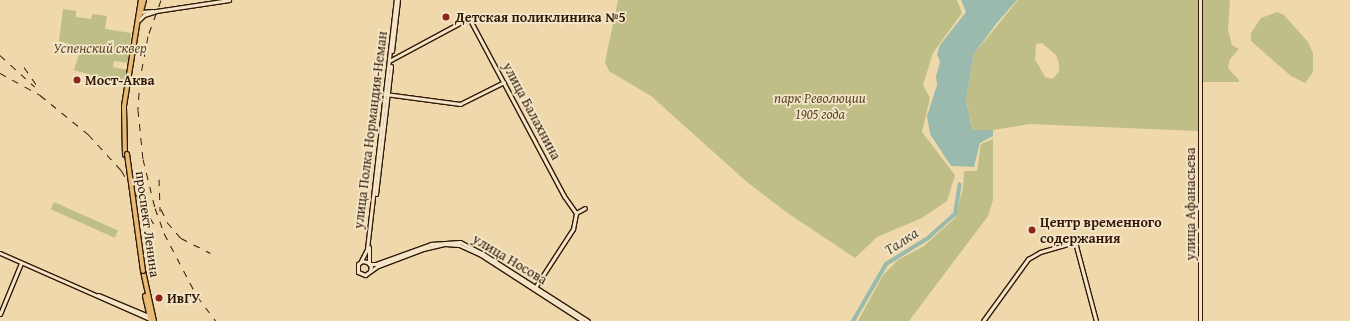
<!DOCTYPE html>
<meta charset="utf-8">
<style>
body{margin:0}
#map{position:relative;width:1350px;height:321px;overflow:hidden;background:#efd9ac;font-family:"Gentium Book Plus",serif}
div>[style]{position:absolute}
.green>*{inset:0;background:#bfbe86;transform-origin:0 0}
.water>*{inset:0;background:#9abaad}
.river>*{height:4px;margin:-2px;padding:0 2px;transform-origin:2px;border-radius:2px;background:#9abaad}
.roads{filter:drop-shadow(1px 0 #321a07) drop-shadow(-1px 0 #321a07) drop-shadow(0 1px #321a07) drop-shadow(0 -1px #321a07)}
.secondary>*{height:3px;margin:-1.5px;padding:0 1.5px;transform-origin:1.5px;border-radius:1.5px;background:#f5e6c9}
.highway>*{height:4px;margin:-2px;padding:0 2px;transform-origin:2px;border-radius:2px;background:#e8bc76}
.rail>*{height:1px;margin-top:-0.5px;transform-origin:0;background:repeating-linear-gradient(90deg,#321a07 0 7px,transparent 0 14px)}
.bridges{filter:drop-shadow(1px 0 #321a07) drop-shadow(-1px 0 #321a07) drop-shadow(0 1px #321a07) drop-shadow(0 -1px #321a07)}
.highway-bridge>*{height:4px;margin:-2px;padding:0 2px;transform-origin:2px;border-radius:2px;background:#e8bc76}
.dots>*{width:11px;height:11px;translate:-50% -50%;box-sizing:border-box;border:2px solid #f5e6c9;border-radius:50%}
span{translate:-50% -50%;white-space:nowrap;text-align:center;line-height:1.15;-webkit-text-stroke:3.5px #f5e6c9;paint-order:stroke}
.poi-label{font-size:14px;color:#321a07;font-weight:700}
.left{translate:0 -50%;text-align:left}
.park-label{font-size:14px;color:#5c4b2d;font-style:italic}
.street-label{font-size:14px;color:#321a07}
.water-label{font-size:15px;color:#514a39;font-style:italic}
</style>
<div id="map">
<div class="green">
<i style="clip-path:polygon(618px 0,957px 0,962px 13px,933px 53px,923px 85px,930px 98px,922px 132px,955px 175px,947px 201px,922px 218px,877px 237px,855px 258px,786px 212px,747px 182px,651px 96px,609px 71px,605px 62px)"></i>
<i style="clip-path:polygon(evenodd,1018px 0,1230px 0,1228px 30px,1232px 45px,1239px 49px,1230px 59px,1228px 68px,1239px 80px,1239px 82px,1201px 82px,1198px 131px,1030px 124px,993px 130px,973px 130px,966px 100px,974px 54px,1018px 0,1042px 43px,1056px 55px,1059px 64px,1059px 72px,1052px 79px,1045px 77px,1035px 59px,1036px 44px,1042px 43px)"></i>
<i style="clip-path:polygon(63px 9px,76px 11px,76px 17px,91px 19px,92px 14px,107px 16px,105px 29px,131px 33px,128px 63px,114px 61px,113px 67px,127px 70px,125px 85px,74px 70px,81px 48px,59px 41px)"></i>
<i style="clip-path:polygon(1277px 12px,1284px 15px,1308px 42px,1313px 53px,1313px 72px,1305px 83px,1291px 76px,1251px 41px,1251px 33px,1261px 18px)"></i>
<i style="clip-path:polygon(993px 139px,993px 200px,988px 216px,909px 321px,858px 321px,883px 275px,898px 260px,924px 246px,955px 218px,963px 188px,964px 171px,977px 171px,981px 144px)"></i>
<i style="left:54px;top:202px;width:70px;height:8px;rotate:24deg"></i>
</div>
<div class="water">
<i style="clip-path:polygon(961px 0,1017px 0,996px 24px,974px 54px,966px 100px,971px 123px,973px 130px,993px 130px,993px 136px,980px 143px,974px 167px,951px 166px,930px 134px,927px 116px,937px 85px,936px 76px,940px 62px,937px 54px,940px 45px,966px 12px)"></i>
</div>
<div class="river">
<i style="left:853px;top:321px;width:66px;rotate:-59.9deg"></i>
<i style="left:886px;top:264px;width:49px;rotate:-31.8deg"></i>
<i style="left:928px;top:238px;width:36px;rotate:-42deg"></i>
<i style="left:955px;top:214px;width:30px;rotate:-81deg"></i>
</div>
<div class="roads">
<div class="secondary">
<i style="left:1200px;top:0;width:321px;rotate:90deg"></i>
<i style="left:140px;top:12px;width:13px;rotate:-4deg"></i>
<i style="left:139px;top:20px;width:7px;rotate:-45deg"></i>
<i style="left:144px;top:15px;width:13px;rotate:-18deg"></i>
<i style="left:156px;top:11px;width:74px;rotate:-8.6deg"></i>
<i style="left:392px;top:51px;width:51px;rotate:-83.3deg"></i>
<i style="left:389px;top:61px;width:91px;rotate:-28.3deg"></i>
<i style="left:469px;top:18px;width:202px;rotate:61.9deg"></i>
<i style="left:564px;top:196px;width:21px;rotate:55deg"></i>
<i style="left:385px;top:94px;width:76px;rotate:7.6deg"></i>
<i style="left:460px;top:104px;width:49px;rotate:-26.6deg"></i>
<i style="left:376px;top:194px;width:129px;rotate:-83.3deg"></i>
<i style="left:0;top:253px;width:166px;rotate:23.8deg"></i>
<i style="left:361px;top:261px;width:13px;rotate:-63deg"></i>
<i style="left:367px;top:249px;width:251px;rotate:-83.4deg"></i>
<i style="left:369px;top:263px;width:16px;rotate:-90deg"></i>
<i style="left:370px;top:264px;width:6px"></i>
<i style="left:376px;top:264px;width:59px;rotate:-20deg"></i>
<i style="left:431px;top:244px;width:29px;rotate:-4deg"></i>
<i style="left:460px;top:242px;width:25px;rotate:27deg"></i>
<i style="left:482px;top:253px;width:126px;rotate:32.7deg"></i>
<i style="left:370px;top:271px;width:5px;rotate:-79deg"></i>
<i style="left:371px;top:266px;width:6px;rotate:-135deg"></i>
<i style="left:367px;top:262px;width:5px;rotate:-169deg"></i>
<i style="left:362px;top:261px;width:5px;rotate:143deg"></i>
<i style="left:358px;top:264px;width:8px;rotate:90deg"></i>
<i style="left:358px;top:272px;width:8px;rotate:23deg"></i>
<i style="left:365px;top:275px;width:16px;rotate:-35deg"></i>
<i style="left:378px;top:266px;width:48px;rotate:-20.7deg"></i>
<i style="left:423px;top:249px;width:23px;rotate:-13deg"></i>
<i style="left:445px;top:244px;width:14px;rotate:4deg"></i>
<i style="left:459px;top:245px;width:24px;rotate:24deg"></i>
<i style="left:481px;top:255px;width:121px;rotate:32.9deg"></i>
<i style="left:534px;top:289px;width:72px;rotate:-57deg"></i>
<i style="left:573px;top:229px;width:16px;rotate:-79deg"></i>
<i style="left:576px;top:213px;width:10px;rotate:-29deg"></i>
<i style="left:98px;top:295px;width:57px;rotate:22.5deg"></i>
<i style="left:0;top:314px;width:55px;rotate:-67.6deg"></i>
<i style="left:983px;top:321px;width:77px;rotate:-54deg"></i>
<i style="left:1028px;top:259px;width:14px;rotate:-30deg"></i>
<i style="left:1040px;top:252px;width:36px;rotate:-16deg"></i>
<i style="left:1075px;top:242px;width:82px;rotate:75.1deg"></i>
</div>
<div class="highway">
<i style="left:140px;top:15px;width:16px;rotate:-75deg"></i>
<i style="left:125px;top:155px;width:49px;rotate:-91.2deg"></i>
<i style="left:124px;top:106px;width:107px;rotate:-80.9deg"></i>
<i style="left:143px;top:271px;width:51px;rotate:77.6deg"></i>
<i style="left:145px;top:296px;width:26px;rotate:77deg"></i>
</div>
</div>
<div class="rail">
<i style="left:161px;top:0;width:38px;rotate:110deg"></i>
<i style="left:148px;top:36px;width:44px;rotate:100.5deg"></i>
<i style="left:140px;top:79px;width:31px;rotate:94deg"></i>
<i style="left:138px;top:110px;width:49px;rotate:84.2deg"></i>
<i style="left:143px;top:159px;width:50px;rotate:76.2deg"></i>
<i style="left:155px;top:208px;width:27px;rotate:70deg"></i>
<i style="left:164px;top:233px;width:71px;rotate:62.4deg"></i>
<i style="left:197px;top:296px;width:31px;rotate:53deg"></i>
<i style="left:0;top:55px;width:47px;rotate:42.4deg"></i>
<i style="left:24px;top:67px;width:21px;rotate:55deg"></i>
<i style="left:0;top:73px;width:46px;rotate:28.8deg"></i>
<i style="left:40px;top:95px;width:62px;rotate:39.1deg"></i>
<i style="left:88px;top:134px;width:49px;rotate:47.5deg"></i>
<i style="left:121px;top:170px;width:69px;rotate:58.6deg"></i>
<i style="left:159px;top:179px;width:32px;rotate:88deg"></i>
<i style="left:161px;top:209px;width:14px;rotate:65deg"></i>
<i style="left:167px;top:222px;width:21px;rotate:49deg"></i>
<i style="left:181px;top:238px;width:33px;rotate:27deg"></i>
</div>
<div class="bridges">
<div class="highway-bridge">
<i style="left:127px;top:154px;width:118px;rotate:82.2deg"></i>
</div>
</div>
<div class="dots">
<i style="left:446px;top:17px;background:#8f2418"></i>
<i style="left:77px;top:80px;background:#8f2418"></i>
<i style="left:1032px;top:230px;background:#8f2418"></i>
<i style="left:159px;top:298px;background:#8f2418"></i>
</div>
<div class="poi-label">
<span class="left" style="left:455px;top:17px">Детская поликлиника №5</span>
<span class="left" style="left:85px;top:80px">Мост-Аква</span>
<span class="left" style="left:1040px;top:230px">Центр временного<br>содержания</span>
<span class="left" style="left:167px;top:298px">ИвГУ</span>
</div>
<div class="park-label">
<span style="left:100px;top:48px">Успенский сквер</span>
<span style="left:820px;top:106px">парк Революции<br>1905 года</span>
</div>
<div class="street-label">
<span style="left:532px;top:111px;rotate:62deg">улица Балахнина</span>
<span style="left:370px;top:130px;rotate:-83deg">улица Полка Нормандия-Неман</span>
<span style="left:1190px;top:204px;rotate:-90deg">улица Афанасьева</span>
<span style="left:148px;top:224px;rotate:82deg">проспект Ленина</span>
<span style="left:510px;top:259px;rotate:31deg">улица Носова</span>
</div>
<div class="water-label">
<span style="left:901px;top:241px;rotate:-33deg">Талка</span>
</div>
</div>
